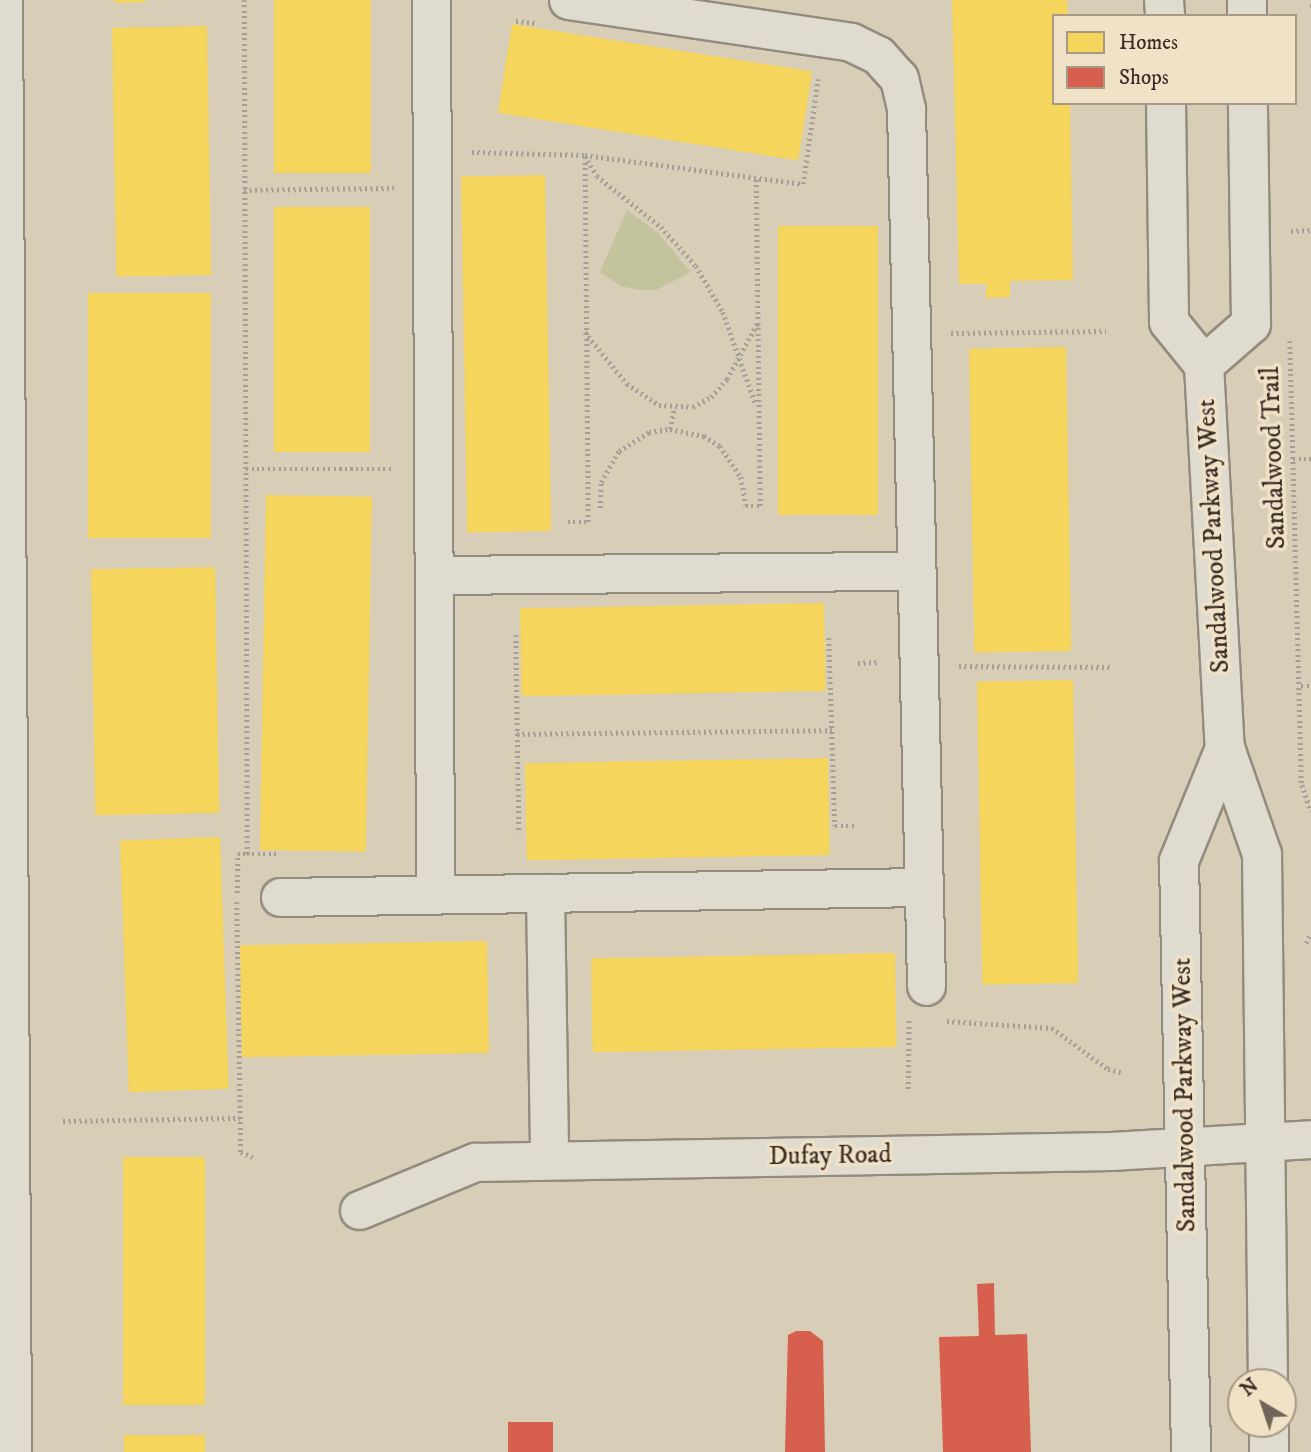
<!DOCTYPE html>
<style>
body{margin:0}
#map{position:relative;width:1311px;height:1452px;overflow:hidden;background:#d8cdb6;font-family:"IM FELL DW Pica",serif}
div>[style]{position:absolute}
.green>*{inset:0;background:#c3c49e}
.homes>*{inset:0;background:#f6d55c;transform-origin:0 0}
.shops>*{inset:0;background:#d6604d;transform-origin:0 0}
.path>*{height:4.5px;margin-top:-2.25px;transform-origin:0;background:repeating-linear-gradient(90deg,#a59f97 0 2px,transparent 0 5.5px)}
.roads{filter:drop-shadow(2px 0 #938c7e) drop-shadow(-2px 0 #938c7e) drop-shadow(0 2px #938c7e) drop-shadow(0 -2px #938c7e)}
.minor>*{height:37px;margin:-18.5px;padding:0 18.5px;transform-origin:18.5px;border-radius:18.5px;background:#e0dbcf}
.secondary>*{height:38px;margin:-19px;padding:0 19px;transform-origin:19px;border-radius:19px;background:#e0dbcf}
span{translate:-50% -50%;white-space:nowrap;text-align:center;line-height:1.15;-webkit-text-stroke:7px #efe2c6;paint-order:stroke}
.street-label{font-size:26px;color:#3a2c26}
.legend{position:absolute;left:1052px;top:14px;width:245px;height:91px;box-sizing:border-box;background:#efe2c6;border:2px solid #a79986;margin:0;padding:9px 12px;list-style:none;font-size:21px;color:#3a2c26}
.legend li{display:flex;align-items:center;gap:14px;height:35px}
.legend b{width:35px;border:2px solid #a79986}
.north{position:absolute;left:1227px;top:1368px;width:70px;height:70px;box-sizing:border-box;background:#efe2c6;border:2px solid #a79986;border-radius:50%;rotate:321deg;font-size:19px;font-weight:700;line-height:28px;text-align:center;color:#3a2c26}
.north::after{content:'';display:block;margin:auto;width:24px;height:32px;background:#716458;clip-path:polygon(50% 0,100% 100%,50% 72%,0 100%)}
</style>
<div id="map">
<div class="green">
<i style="clip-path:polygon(627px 210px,658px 233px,691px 272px,656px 290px,639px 290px,621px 286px,600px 272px)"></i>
</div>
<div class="homes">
<i style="clip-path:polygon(114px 0,146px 0,146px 2px,115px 3px)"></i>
<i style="left:274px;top:0;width:97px;height:173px"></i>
<i style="clip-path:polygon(952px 0,1067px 0,1068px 16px,1054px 16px,1054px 103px,1070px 103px,1073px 280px,1010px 281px,1010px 297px,986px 298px,986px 284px,959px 284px)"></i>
<i style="left:512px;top:24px;width:304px;height:90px;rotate:9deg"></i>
<i style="left:207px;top:26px;width:249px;height:95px;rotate:89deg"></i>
<i style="left:545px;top:175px;width:356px;height:84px;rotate:89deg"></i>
<i style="left:274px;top:207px;width:96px;height:245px"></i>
<i style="left:778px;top:226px;width:100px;height:289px"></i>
<i style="left:211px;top:293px;width:245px;height:123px;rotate:90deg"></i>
<i style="left:1066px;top:347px;width:304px;height:97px;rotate:89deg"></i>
<i style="left:266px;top:495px;width:106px;height:355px;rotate:1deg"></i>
<i style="left:215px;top:567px;width:246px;height:124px;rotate:89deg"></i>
<i style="left:824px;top:603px;width:88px;height:304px;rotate:89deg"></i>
<i style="left:1073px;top:680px;width:303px;height:96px;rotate:89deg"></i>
<i style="left:828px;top:758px;width:97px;height:303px;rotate:89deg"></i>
<i style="left:220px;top:837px;width:252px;height:100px;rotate:88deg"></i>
<i style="left:487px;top:941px;width:112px;height:247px;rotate:89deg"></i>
<i style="left:895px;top:953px;width:94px;height:304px;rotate:89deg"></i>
<i style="left:205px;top:1157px;width:248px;height:82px;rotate:90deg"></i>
<i style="left:205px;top:1435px;width:17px;height:81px;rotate:90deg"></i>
</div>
<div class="shops">
<i style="clip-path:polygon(994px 1283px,995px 1335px,1027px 1334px,1031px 1452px,943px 1452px,939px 1337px,979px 1336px,977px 1284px)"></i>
<i style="clip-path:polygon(796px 1331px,810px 1331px,823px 1341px,825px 1452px,785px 1452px,788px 1335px)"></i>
<i style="left:508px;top:1422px;width:45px;height:30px"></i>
</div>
<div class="path">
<i style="left:1310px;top:6px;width:1px"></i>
<i style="left:516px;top:21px;width:20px;rotate:6deg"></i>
<i style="left:472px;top:152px;width:113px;rotate:1.5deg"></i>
<i style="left:585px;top:155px;width:220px;rotate:7.6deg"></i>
<i style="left:803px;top:184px;width:106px;rotate:-81.9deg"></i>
<i style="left:585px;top:156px;width:23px;rotate:59deg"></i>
<i style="left:597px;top:176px;width:82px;rotate:38.6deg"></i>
<i style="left:661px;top:227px;width:52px;rotate:48.1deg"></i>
<i style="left:696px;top:266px;width:53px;rotate:59.6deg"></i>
<i style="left:723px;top:312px;width:99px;rotate:70.5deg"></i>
<i style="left:244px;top:190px;width:150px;rotate:-0.8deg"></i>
<i style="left:1291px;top:231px;width:20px;rotate:-3deg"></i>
<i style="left:585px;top:332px;width:67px;rotate:51.1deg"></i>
<i style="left:627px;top:384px;width:38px;rotate:33deg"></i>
<i style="left:659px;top:405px;width:34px;rotate:3deg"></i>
<i style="left:693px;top:407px;width:21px;rotate:-29deg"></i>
<i style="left:711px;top:397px;width:24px;rotate:-48deg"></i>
<i style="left:727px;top:379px;width:65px;rotate:-61.5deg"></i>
<i style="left:951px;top:333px;width:155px;rotate:-0.7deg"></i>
<i style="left:1290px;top:341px;width:444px;rotate:88.5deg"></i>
<i style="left:1302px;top:785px;width:28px;rotate:71deg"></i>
<i style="left:670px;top:429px;width:21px;rotate:-79deg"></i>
<i style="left:1293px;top:459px;width:18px"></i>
<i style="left:246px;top:469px;width:146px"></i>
<i style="left:600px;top:508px;width:26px;rotate:-88deg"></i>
<i style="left:601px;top:482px;width:36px;rotate:-60deg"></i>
<i style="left:619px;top:451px;width:36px;rotate:-32deg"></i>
<i style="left:649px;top:432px;width:21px;rotate:-8deg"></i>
<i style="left:670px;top:429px;width:35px;rotate:12deg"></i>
<i style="left:704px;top:436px;width:19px;rotate:32deg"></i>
<i style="left:720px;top:446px;width:37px;rotate:56deg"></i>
<i style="left:741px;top:477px;width:29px;rotate:80deg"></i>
<i style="left:746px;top:506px;width:14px"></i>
<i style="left:760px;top:506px;width:327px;rotate:-90.7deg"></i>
<i style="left:568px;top:522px;width:20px"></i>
<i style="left:588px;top:522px;width:367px;rotate:-90.5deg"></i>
<i style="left:516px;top:635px;width:198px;rotate:89.1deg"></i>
<i style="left:829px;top:638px;width:188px;rotate:88.2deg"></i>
<i style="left:835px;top:826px;width:21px"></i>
<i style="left:858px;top:663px;width:20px;rotate:-3deg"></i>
<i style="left:959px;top:666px;width:153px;rotate:0.4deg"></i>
<i style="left:1301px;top:686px;width:10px"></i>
<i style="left:517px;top:734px;width:315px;rotate:-0.7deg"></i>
<i style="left:247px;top:854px;width:31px"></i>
<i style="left:237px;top:893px;width:39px;rotate:-89deg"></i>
<i style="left:238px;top:854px;width:9px"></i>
<i style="left:247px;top:854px;width:854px;rotate:-90.2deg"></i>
<i style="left:237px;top:902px;width:250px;rotate:89.1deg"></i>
<i style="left:241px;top:1152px;width:13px;rotate:23deg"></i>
<i style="left:1306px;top:943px;width:11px;rotate:-63deg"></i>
<i style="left:947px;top:1021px;width:105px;rotate:3.8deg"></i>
<i style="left:1052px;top:1028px;width:69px;rotate:36.2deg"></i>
<i style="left:1108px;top:1069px;width:16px;rotate:14deg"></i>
<i style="left:908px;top:1089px;width:69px;rotate:-89.2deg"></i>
<i style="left:63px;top:1121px;width:177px;rotate:-1deg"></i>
</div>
<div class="roads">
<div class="minor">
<i style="left:3px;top:0;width:1452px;rotate:89.64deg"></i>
<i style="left:431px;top:0;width:894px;rotate:89.74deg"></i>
<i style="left:568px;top:0;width:286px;rotate:8.4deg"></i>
<i style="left:851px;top:42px;width:30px;rotate:26deg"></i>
<i style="left:878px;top:55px;width:31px;rotate:48deg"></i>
<i style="left:899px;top:78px;width:32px;rotate:77deg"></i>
<i style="left:906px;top:109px;width:877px;rotate:88.69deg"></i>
<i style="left:434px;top:575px;width:480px;rotate:-0.5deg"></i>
<i style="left:545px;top:893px;width:267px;rotate:89.1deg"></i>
<i style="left:280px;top:897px;width:644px;rotate:-0.89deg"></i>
<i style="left:359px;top:1210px;width:126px;rotate:-22.5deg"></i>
<i style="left:475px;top:1162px;width:636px;rotate:-0.99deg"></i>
<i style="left:1111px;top:1151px;width:200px;rotate:-3.4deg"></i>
</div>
<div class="secondary">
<i style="left:1164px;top:0;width:16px;rotate:86deg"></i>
<i style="left:1247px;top:0;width:16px;rotate:90deg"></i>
<i style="left:1166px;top:103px;width:219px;rotate:89.2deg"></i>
<i style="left:1169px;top:322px;width:55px;rotate:50.9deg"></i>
<i style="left:1204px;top:365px;width:384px;rotate:86.9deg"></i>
<i style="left:1225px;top:748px;width:112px;rotate:70.8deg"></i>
<i style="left:1262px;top:854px;width:528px;rotate:89.35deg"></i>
<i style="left:1204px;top:365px;width:62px;rotate:-41.1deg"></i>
<i style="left:1251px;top:324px;width:221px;rotate:-90.8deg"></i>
<i style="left:1269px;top:1424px;width:28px;rotate:90deg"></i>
<i style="left:1191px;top:1452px;width:591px;rotate:-91.16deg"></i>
<i style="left:1179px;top:861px;width:122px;rotate:-67.8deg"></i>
</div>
</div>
<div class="street-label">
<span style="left:1274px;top:458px;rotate:-92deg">Sandalwood Trail</span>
<span style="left:1214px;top:536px;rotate:-93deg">Sandalwood Parkway West</span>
<span style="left:1185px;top:1095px;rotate:-91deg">Sandalwood Parkway West</span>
<span style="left:830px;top:1156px;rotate:-1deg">Dufay Road</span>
</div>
<ul class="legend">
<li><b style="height:19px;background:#f6d55c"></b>Homes</li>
<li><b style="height:19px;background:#d6604d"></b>Shops</li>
</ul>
<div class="north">N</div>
</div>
